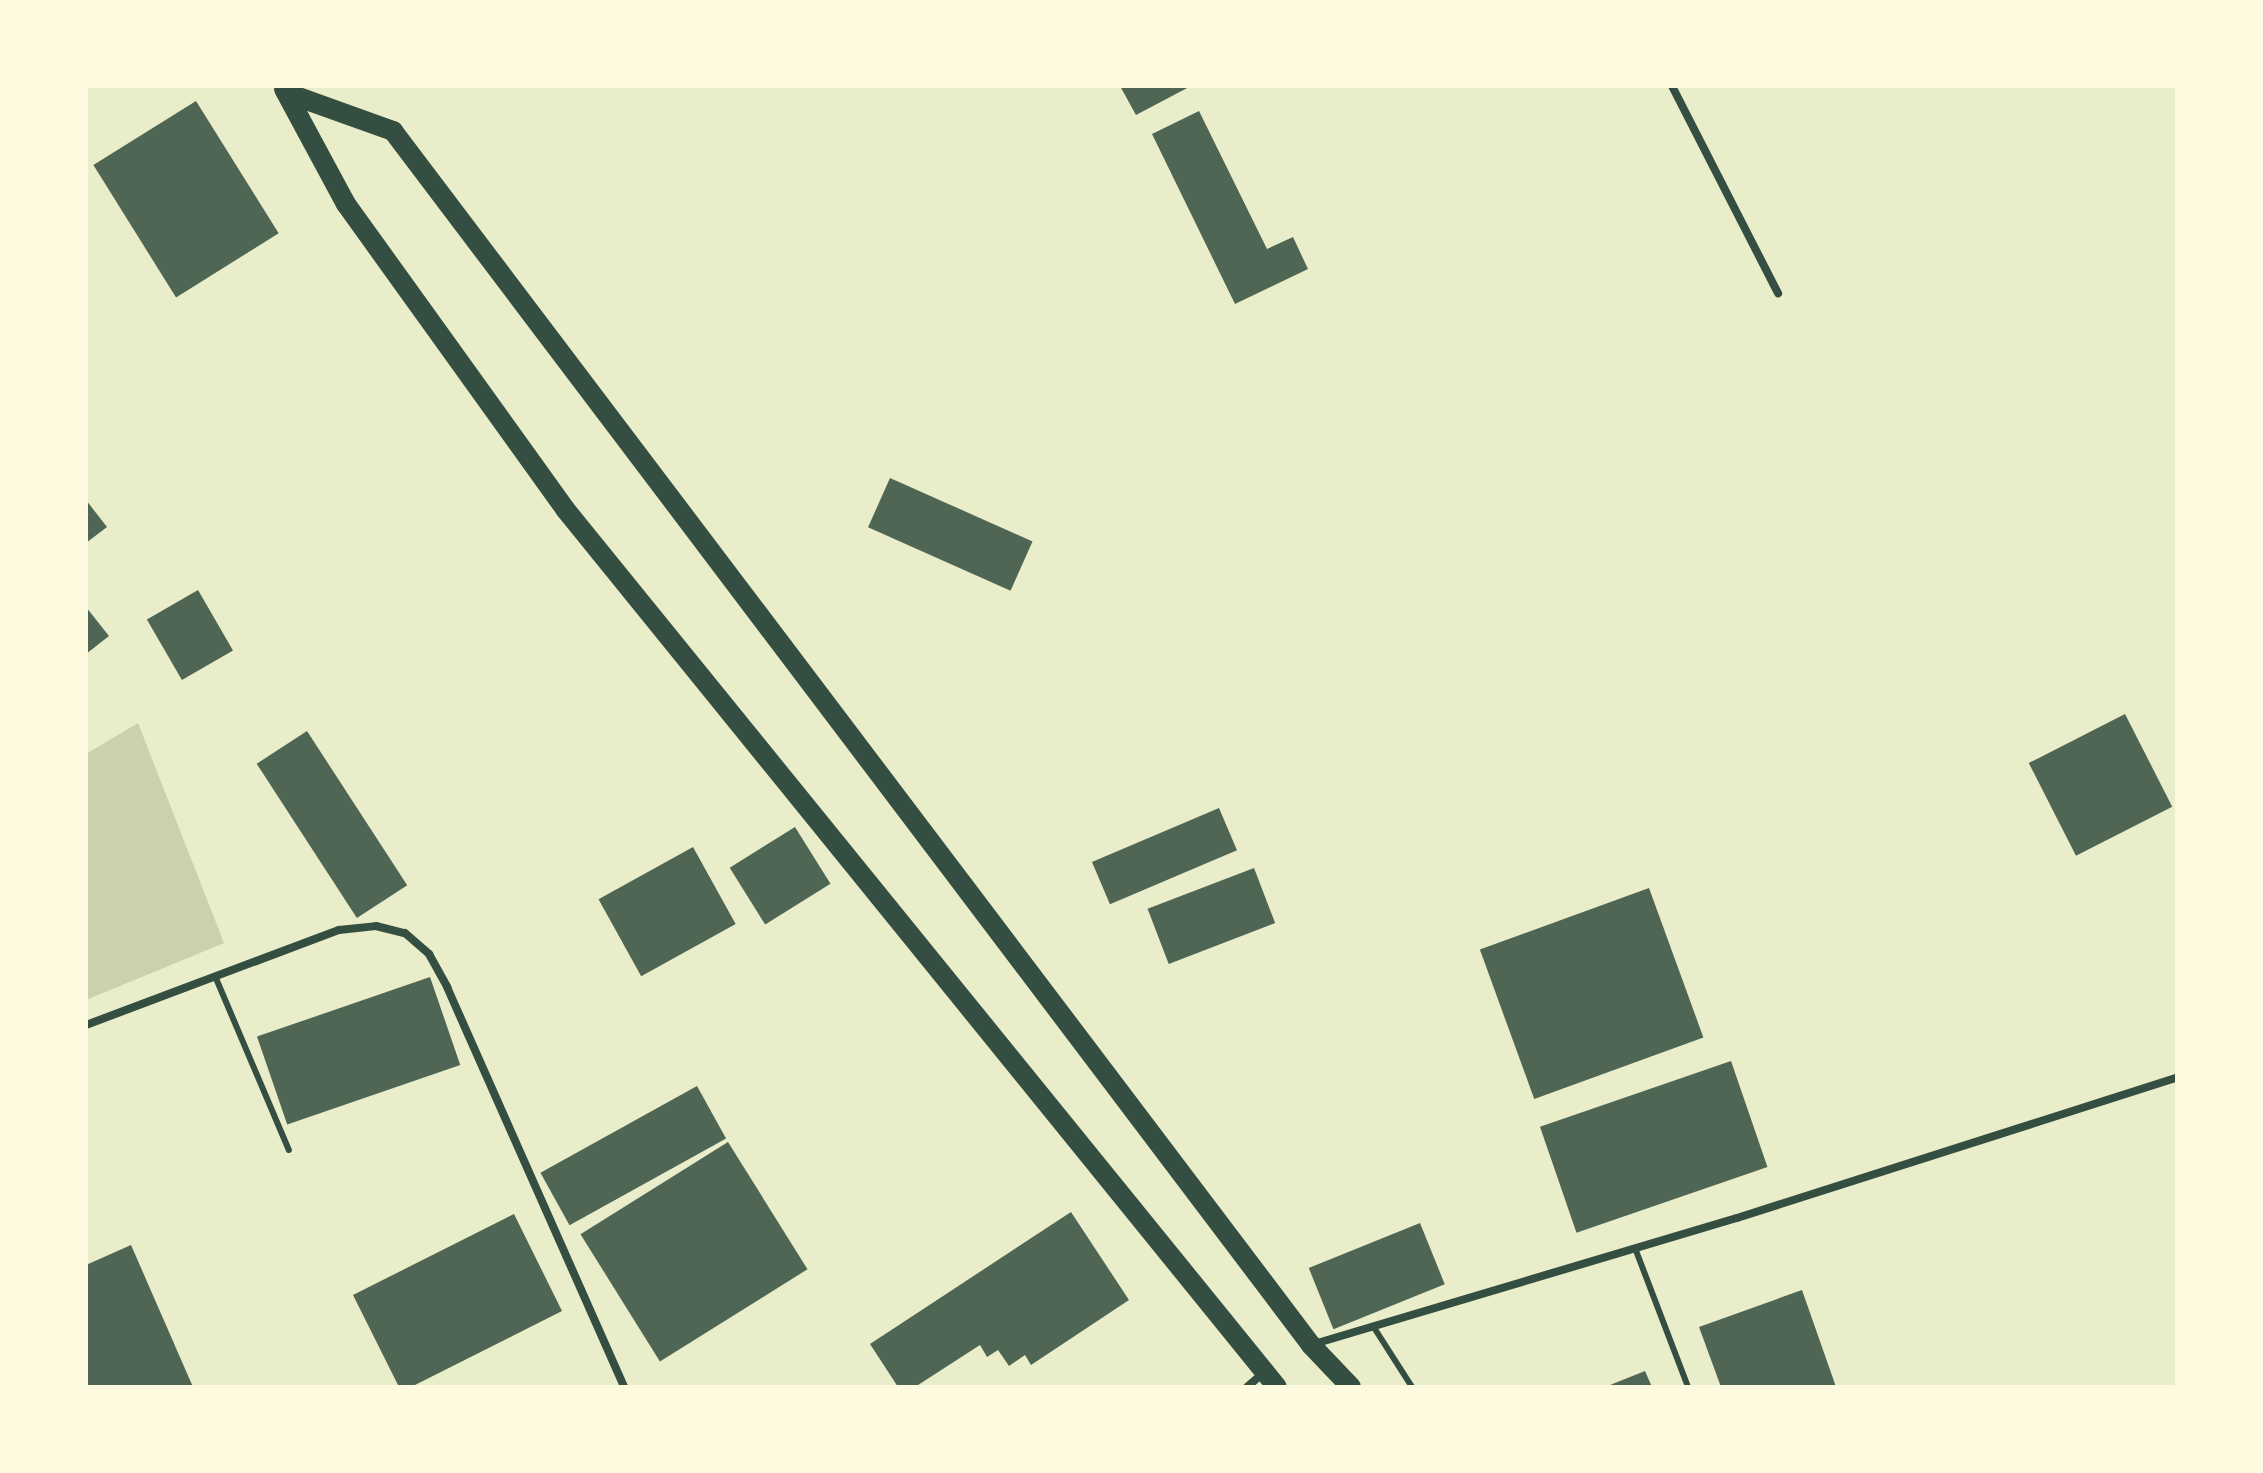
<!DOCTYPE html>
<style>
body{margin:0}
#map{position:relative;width:2263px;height:1473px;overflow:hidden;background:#e9edc9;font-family:"Noto Sans",sans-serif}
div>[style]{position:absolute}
.green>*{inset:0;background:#cad2ad}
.building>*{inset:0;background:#4f6655;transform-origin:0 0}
.service>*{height:6px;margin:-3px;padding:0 3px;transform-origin:3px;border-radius:3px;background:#344e41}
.minor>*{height:8px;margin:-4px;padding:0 4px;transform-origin:4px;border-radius:4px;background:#344e41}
.primary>*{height:20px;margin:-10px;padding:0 10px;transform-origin:10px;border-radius:10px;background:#344e41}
span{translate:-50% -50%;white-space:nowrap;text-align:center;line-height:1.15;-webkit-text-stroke:8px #fefae0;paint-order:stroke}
.frame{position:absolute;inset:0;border:88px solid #fefae0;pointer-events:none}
</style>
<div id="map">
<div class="green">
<i style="clip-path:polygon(138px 723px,224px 943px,86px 1000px,86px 754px)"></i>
</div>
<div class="building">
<i style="clip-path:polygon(1120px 86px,1191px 86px,1136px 115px)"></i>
<i style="left:196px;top:101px;width:156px;height:121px;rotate:58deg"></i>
<i style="clip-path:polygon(1199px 111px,1267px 249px,1293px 237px,1308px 269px,1235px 304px,1152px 134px)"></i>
<i style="left:890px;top:478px;width:156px;height:54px;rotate:24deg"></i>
<i style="clip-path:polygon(86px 500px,107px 527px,86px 543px)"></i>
<i style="left:198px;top:590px;width:70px;height:59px;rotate:60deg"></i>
<i style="clip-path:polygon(86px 607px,109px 636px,86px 654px)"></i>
<i style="left:2125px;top:714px;width:104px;height:108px;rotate:63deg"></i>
<i style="left:307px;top:731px;width:184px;height:60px;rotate:57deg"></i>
<i style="left:1219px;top:808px;width:46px;height:138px;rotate:67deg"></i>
<i style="left:795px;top:827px;width:67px;height:77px;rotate:58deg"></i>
<i style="left:693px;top:847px;width:88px;height:108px;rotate:61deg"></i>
<i style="left:1254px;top:868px;width:59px;height:114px;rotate:69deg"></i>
<i style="left:1649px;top:888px;width:159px;height:180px;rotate:70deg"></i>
<i style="left:430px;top:977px;width:93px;height:183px;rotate:71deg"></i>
<i style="left:1731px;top:1061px;width:112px;height:202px;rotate:71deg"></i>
<i style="left:697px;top:1086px;width:60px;height:179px;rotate:61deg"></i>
<i style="left:728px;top:1142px;width:150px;height:174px;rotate:58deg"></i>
<i style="clip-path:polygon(1071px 1212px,1129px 1300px,1031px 1365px,1025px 1355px,1009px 1366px,998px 1350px,987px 1357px,980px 1345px,915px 1387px,898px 1387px,870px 1344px)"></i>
<i style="clip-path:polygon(514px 1214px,562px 1311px,411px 1387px,399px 1387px,353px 1295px)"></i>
<i style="left:1420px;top:1223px;width:66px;height:120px;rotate:68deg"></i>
<i style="clip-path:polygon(131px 1245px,193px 1387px,89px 1387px,86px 1380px,86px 1265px)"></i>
<i style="clip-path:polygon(1802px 1290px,1836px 1387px,1721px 1387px,1699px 1327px)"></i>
<i style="clip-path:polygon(1645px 1371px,1652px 1387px,1605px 1387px)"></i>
</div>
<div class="service">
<i style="left:215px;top:976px;width:189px;rotate:67deg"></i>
<i style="left:1635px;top:1248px;width:149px;rotate:69.1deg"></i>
<i style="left:1373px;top:1326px;width:72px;rotate:57.4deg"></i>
</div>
<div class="minor">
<i style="left:1672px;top:86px;width:233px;rotate:62.9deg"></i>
<i style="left:86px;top:1025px;width:270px;rotate:-20.6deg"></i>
<i style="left:339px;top:930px;width:37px;rotate:-6deg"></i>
<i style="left:376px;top:926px;width:30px;rotate:14deg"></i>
<i style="left:405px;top:933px;width:32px;rotate:41deg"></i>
<i style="left:429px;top:954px;width:38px;rotate:61deg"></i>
<i style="left:447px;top:987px;width:437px;rotate:66.1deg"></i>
<i style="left:1314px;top:1344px;width:441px;rotate:-16.6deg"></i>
<i style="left:1737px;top:1218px;width:462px;rotate:-17.7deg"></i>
<i style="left:1247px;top:1387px;width:23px;rotate:-41deg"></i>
</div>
<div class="primary">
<i style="left:284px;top:89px;width:131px;rotate:61.7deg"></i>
<i style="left:346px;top:204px;width:375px;rotate:54.3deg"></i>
<i style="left:565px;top:509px;width:1130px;rotate:50.96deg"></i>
<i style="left:287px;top:93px;width:113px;rotate:19.7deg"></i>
<i style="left:393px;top:131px;width:1522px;rotate:52.9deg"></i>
<i style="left:1311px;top:1345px;width:58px;rotate:46.4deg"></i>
</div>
<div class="frame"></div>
</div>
